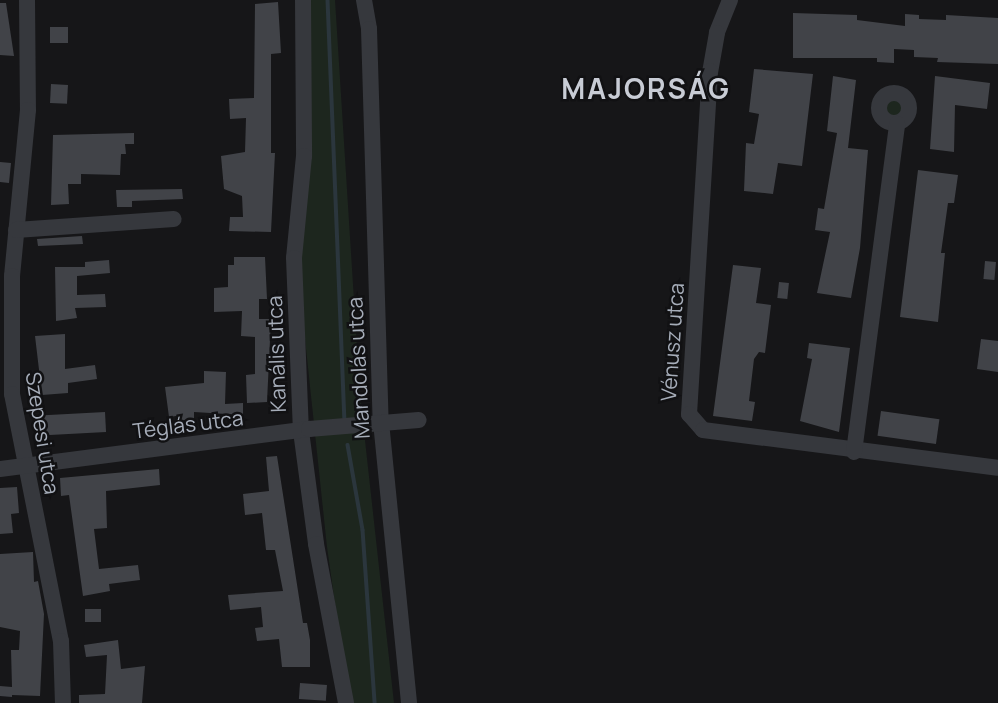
<!DOCTYPE html>
<meta charset="utf-8">
<style>
body{margin:0}
#map{position:relative;width:998px;height:703px;overflow:hidden;background:#161618;font-family:Manrope,sans-serif}
div>[style]{position:absolute}
.green>*{inset:0;background:#1d261e}
.round{border-radius:50%}
.stream>*{height:3.5px;margin:-1.75px;padding:0 1.75px;transform-origin:1.75px;border-radius:1.75px;background:#2b363d}
.building>*{inset:0;background:#414348;transform-origin:0 0}
.minor>*{height:16px;margin:-8px;padding:0 8px;transform-origin:8px;border-radius:8px;background:#36383d}
.minor>.ring{margin:-8px;padding:0;box-sizing:content-box;background:none;border:16px solid #36383d;border-radius:50%}
span{translate:-50% -50%;white-space:nowrap;text-align:center;line-height:1.15;-webkit-text-stroke:5px #111113;paint-order:stroke}
.street-label{font-size:21px;color:#a6adb9}
.district-label{font-size:28px;color:#c8ccd5;font-weight:700;letter-spacing:2px}
</style>
<div id="map">
<div class="green">
<i style="clip-path:polygon(310px 0,335px 0,360px 395px,394px 703px,349px 703px,327px 547px,296px 254px)"></i>
<i class="round" style="left:883px;top:97px;width:22px;height:22px"></i>
</div>
<div class="stream">
<i style="left:328px;top:0;width:418px;rotate:87.7deg"></i>
<i style="left:348px;top:445px;width:86px;rotate:80deg"></i>
<i style="left:363px;top:530px;width:173px;rotate:86deg"></i>
</div>
<div class="building">
<i style="clip-path:polygon(278px 2px,281px 53px,271px 54px,271px 153px,275px 153px,271px 232px,229px 231px,230px 217px,243px 217px,242px 196px,224px 189px,221px 156px,245px 152px,246px 118px,230px 119px,229px 99px,254px 98px,255px 4px)"></i>
<i style="clip-path:polygon(0 3px,6px 3px,14px 56px,0 55px)"></i>
<i style="clip-path:polygon(793px 13px,857px 15px,857px 20px,905px 26px,905px 14px,919px 15px,919px 19px,946px 20px,946px 15px,998px 18px,998px 64px,937px 62px,938px 58px,914px 57px,914px 50px,894px 49px,894px 63px,877px 62px,877px 58px,793px 58px)"></i>
<i style="left:50px;top:27px;width:18px;height:16px"></i>
<i style="clip-path:polygon(754px 69px,813px 74px,802px 166px,778px 163px,773px 194px,744px 191px,746px 143px,754px 144px,759px 114px,749px 112px)"></i>
<i style="clip-path:polygon(833px 76px,856px 80px,848px 148px,868px 150px,860px 248px,851px 298px,817px 293px,830px 232px,815px 230px,818px 208px,824px 209px,837px 133px,827px 131px)"></i>
<i style="clip-path:polygon(935px 76px,990px 83px,987px 109px,955px 105px,954px 152px,930px 149px)"></i>
<i style="left:51px;top:84px;width:17px;height:19px;rotate:3deg"></i>
<i style="clip-path:polygon(134px 133px,134px 144px,125px 144px,126px 154px,121px 154px,120px 175px,81px 174px,81px 184px,68px 184px,69px 204px,51px 205px,53px 135px)"></i>
<i style="clip-path:polygon(0 162px,11px 163px,9px 183px,0 182px)"></i>
<i style="clip-path:polygon(918px 170px,958px 175px,954px 203px,948px 203px,941px 253px,945px 253px,938px 322px,900px 317px)"></i>
<i style="clip-path:polygon(182px 189px,183px 199px,132px 201px,132px 207px,117px 207px,116px 190px)"></i>
<i style="clip-path:polygon(82px 236px,83px 244px,38px 246px,37px 239px)"></i>
<i style="clip-path:polygon(234px 257px,265px 257px,267px 299px,259px 299px,259px 319px,271px 319px,267px 402px,247px 403px,246px 375px,255px 374px,255px 337px,241px 336px,242px 311px,214px 312px,214px 288px,228px 287px,228px 265px,234px 265px)"></i>
<i style="clip-path:polygon(109px 260px,110px 273px,77px 276px,77px 295px,105px 294px,106px 307px,75px 308px,77px 318px,56px 321px,55px 267px,85px 267px,85px 262px)"></i>
<i style="left:985px;top:261px;width:11px;height:18px;rotate:5deg"></i>
<i style="clip-path:polygon(733px 265px,761px 268px,756px 303px,771px 305px,765px 353px,759px 352px,754px 359px,749px 401px,755px 402px,752px 421px,713px 416px)"></i>
<i style="left:779px;top:282px;width:10px;height:16px;rotate:6deg"></i>
<i style="clip-path:polygon(65px 334px,65px 369px,95px 365px,97px 379px,68px 383px,68px 393px,42px 395px,35px 336px)"></i>
<i style="clip-path:polygon(981px 339px,998px 341px,998px 372px,977px 369px)"></i>
<i style="clip-path:polygon(809px 343px,850px 348px,839px 432px,800px 421px,812px 359px,807px 358px)"></i>
<i style="clip-path:polygon(204px 371px,226px 372px,225px 404px,243px 403px,243px 415px,194px 412px,194px 419px,176px 421px,176px 416px,169px 417px,165px 387px,204px 383px)"></i>
<i style="left:881px;top:411px;width:59px;height:25px;rotate:8deg"></i>
<i style="left:105px;top:412px;width:20px;height:61px;rotate:87deg"></i>
<i style="clip-path:polygon(277px 456px,303px 623px,307px 623px,310px 640px,310px 667px,282px 667px,279px 639px,257px 641px,255px 628px,263px 627px,261px 607px,230px 610px,228px 595px,283px 591px,275px 550px,266px 550px,262px 513px,245px 515px,243px 494px,269px 491px,266px 457px)"></i>
<i style="clip-path:polygon(159px 469px,160px 485px,106px 491px,107px 528px,94px 529px,99px 569px,138px 565px,140px 580px,109px 584px,110px 591px,83px 596px,69px 495px,61px 496px,60px 478px)"></i>
<i style="clip-path:polygon(17px 487px,19px 513px,11px 514px,13px 533px,0 534px,0 488px)"></i>
<i style="clip-path:polygon(33px 552px,34px 582px,38px 581px,44px 614px,40px 696px,12px 695px,12px 690px,12px 697px,0 696px,0 686px,12px 687px,11px 650px,19px 650px,20px 631px,0 627px,0 554px)"></i>
<i style="left:85px;top:609px;width:16px;height:13px"></i>
<i style="clip-path:polygon(118px 640px,121px 669px,145px 666px,142px 703px,79px 703px,79px 695px,105px 694px,107px 655px,86px 657px,84px 645px)"></i>
<i style="left:300px;top:683px;width:27px;height:16px;rotate:4deg"></i>
</div>
<div class="minor">
<i style="left:27px;top:0;width:110px;rotate:89.5deg"></i>
<i style="left:28px;top:110px;width:167px;rotate:95.5deg"></i>
<i style="left:12px;top:276px;width:118px;rotate:90deg"></i>
<i style="left:12px;top:394px;width:252px;rotate:78.8deg"></i>
<i style="left:61px;top:641px;width:62px;rotate:88.2deg"></i>
<i style="left:303px;top:0;width:156px;rotate:89.6deg"></i>
<i style="left:304px;top:156px;width:102px;rotate:95.6deg"></i>
<i style="left:294px;top:258px;width:173px;rotate:87.7deg"></i>
<i style="left:301px;top:431px;width:114px;rotate:82.4deg"></i>
<i style="left:316px;top:544px;width:162px;rotate:79.3deg"></i>
<i style="left:364px;top:0;width:29px;rotate:80deg"></i>
<i style="left:369px;top:29px;width:393px;rotate:88.3deg"></i>
<i style="left:381px;top:422px;width:282px;rotate:84.3deg"></i>
<i style="left:730px;top:0;width:35px;rotate:112deg"></i>
<i style="left:717px;top:33px;width:39px;rotate:100deg"></i>
<i style="left:710px;top:71px;width:344px;rotate:93.5deg"></i>
<i style="left:689px;top:414px;width:21px;rotate:49deg"></i>
<i style="left:703px;top:430px;width:297px;rotate:7.3deg"></i>
<i class="ring" style="left:879px;top:93px;width:14px;height:14px"></i>
<i style="left:16px;top:230px;width:158px;rotate:-4deg"></i>
<i style="left:854px;top:452px;width:331px;rotate:-82.5deg"></i>
<i style="left:0;top:469px;width:312px;rotate:-7.4deg"></i>
<i style="left:309px;top:429px;width:110px;rotate:-4.7deg"></i>
</div>
<div class="street-label">
<span style="left:672px;top:342px;rotate:-86deg">Vénusz utca</span>
<span style="left:276px;top:354px;rotate:-92deg">Kanális utca</span>
<span style="left:358px;top:368px;rotate:-93deg">Mandolás utca</span>
<span style="left:188px;top:424px;rotate:-7deg">Téglás utca</span>
<span style="left:43px;top:433px;rotate:81deg">Szepesi utca</span>
</div>
<div class="district-label">
<span style="left:646px;top:88px">MAJORSÁG</span>
</div>
</div>
